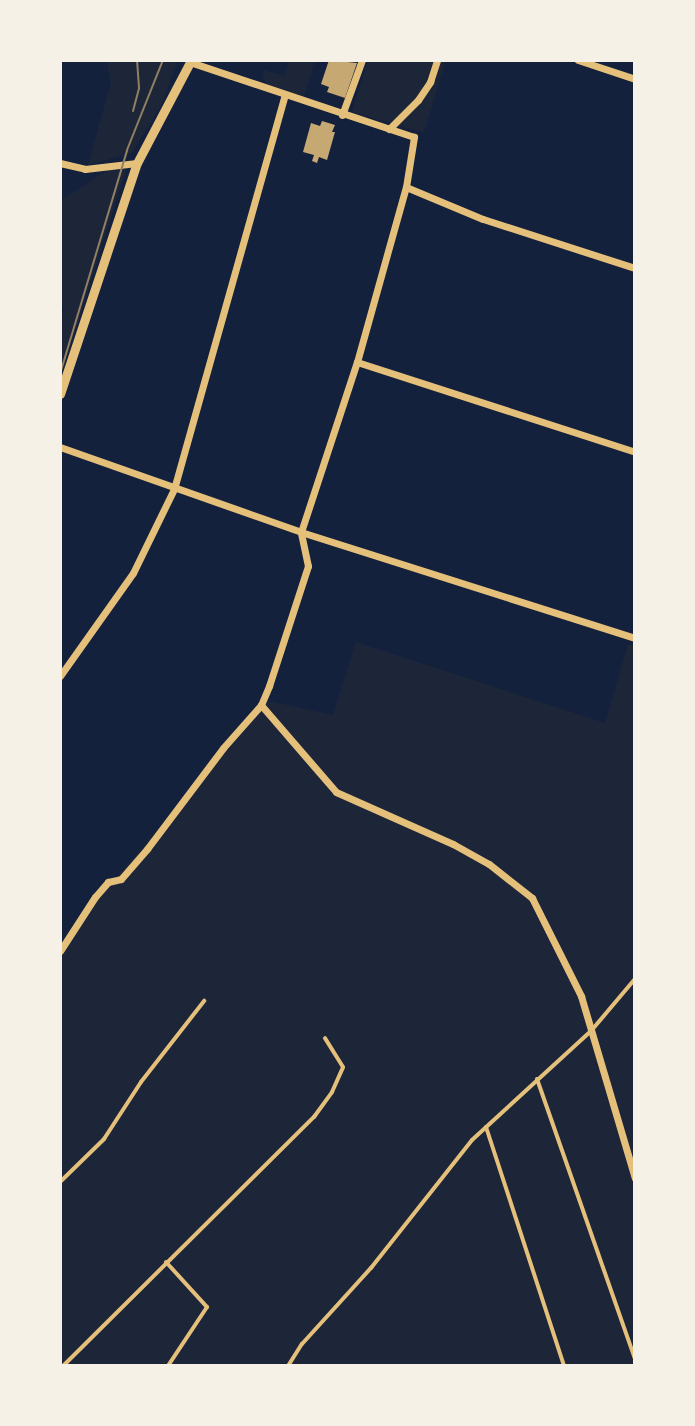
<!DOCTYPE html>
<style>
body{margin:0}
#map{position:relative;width:695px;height:1426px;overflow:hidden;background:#14213d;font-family:"IBM Plex Sans",sans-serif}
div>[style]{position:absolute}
.green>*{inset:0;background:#1d2539}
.building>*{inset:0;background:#c6a872}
.service>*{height:4px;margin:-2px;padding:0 2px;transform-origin:2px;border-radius:2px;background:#e5c07b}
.minor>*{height:7px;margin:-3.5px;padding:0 3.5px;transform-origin:3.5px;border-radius:3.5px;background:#e5c07b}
.tertiary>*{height:9px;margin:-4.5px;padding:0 4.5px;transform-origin:4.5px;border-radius:4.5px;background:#e5c07b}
.tram>*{height:2px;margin:-1px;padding:0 1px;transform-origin:1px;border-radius:1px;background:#918062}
span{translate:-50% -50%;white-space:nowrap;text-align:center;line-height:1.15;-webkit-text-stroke:6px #f6f1e7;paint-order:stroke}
.frame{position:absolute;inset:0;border:62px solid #f6f1e7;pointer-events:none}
</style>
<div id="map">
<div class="green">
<i style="clip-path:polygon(106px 60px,178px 60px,161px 106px,132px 153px,88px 165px,111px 82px)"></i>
<i style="clip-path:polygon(290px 60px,315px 60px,304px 97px,267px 85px,263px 78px,264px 70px,284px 76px)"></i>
<i style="clip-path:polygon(368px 60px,446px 60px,424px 133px,352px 112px)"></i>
<i style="clip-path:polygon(109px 169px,126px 170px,60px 380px,60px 322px,64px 308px,60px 306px,60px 201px)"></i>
<i style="clip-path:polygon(356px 642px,605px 723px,628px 645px,635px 645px,635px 1366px,60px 1366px,60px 958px,83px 916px,269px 701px,333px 715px)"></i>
</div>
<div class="building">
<i style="clip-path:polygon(329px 60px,357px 63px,345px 98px,327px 92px,329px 87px,321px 84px)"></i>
<i style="clip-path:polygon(322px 121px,335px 125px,332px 132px,335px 132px,327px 160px,319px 157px,317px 163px,312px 161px,314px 155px,303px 152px,311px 123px,320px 126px)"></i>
</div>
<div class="service">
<i style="left:537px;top:1079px;width:297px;rotate:70.7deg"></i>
<i style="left:486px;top:1127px;width:251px;rotate:71.9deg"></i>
<i style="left:60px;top:1182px;width:62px;rotate:-44.3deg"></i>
<i style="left:104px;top:1139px;width:68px;rotate:-57deg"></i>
<i style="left:141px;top:1082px;width:103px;rotate:-52.1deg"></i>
<i style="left:166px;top:1262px;width:61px;rotate:47.7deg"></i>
<i style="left:207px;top:1307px;width:71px;rotate:123.5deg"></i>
<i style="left:63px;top:1366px;width:354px;rotate:-44.8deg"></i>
<i style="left:314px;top:1117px;width:31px;rotate:-54deg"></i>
<i style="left:332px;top:1092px;width:27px;rotate:-66deg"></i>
<i style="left:343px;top:1067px;width:34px;rotate:-122deg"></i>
<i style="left:288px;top:1366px;width:26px;rotate:-58deg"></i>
<i style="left:302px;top:1344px;width:103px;rotate:-47.8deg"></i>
<i style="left:371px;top:1268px;width:163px;rotate:-51.7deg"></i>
<i style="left:472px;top:1140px;width:161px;rotate:-42.5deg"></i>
<i style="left:591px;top:1031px;width:68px;rotate:-49.8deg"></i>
</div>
<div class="minor">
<i style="left:578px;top:60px;width:60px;rotate:18.4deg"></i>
<i style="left:342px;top:115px;width:59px;rotate:-70deg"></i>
<i style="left:389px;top:129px;width:41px;rotate:-45deg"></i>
<i style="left:418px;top:100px;width:22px;rotate:-56deg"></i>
<i style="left:430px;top:82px;width:23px;rotate:-72deg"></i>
<i style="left:60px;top:163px;width:26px;rotate:13deg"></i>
<i style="left:85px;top:169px;width:52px;rotate:-6.6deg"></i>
<i style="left:406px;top:187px;width:83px;rotate:22.6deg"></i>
<i style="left:483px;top:219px;width:160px;rotate:17.9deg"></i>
<i style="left:357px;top:362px;width:292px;rotate:17.9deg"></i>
<i style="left:60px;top:447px;width:256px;rotate:19.4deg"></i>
<i style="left:301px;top:532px;width:350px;rotate:17.6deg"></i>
<i style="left:60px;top:676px;width:126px;rotate:-54.7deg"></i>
<i style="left:133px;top:573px;width:93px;rotate:-64deg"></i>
<i style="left:174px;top:489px;width:409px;rotate:-74.3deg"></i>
<i style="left:261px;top:705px;width:115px;rotate:49.2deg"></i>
<i style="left:336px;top:792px;width:128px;rotate:24deg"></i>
<i style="left:453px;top:844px;width:41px;rotate:29.1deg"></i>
<i style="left:489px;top:864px;width:55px;rotate:38.3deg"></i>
<i style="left:532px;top:898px;width:110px;rotate:63.4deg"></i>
<i style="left:581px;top:996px;width:190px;rotate:73.5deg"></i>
<i style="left:60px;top:951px;width:64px;rotate:-57.1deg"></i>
<i style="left:95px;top:897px;width:20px;rotate:-49deg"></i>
<i style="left:108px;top:882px;width:13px;rotate:-13deg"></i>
<i style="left:121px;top:879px;width:40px;rotate:-49deg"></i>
<i style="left:147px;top:849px;width:126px;rotate:-53deg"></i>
<i style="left:223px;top:748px;width:57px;rotate:-48.5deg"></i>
<i style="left:261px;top:705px;width:21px;rotate:-67deg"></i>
<i style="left:269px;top:686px;width:126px;rotate:-72deg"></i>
<i style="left:308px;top:566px;width:35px;rotate:-102deg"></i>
<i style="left:301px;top:532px;width:179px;rotate:-71.8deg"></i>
<i style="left:357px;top:362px;width:182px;rotate:-74.4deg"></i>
<i style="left:406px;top:187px;width:51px;rotate:-80.9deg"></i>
<i style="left:414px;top:137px;width:236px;rotate:-161.5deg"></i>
</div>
<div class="tertiary">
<i style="left:60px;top:394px;width:243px;rotate:-71.6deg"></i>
<i style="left:137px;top:163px;width:116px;rotate:-62.3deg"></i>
</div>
<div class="tram">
<i style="left:133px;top:111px;width:24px;rotate:-75deg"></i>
<i style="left:139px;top:88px;width:28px;rotate:-94deg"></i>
<i style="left:60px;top:374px;width:234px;rotate:-73.3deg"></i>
<i style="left:127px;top:150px;width:97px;rotate:-68.2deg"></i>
</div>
<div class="frame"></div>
</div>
